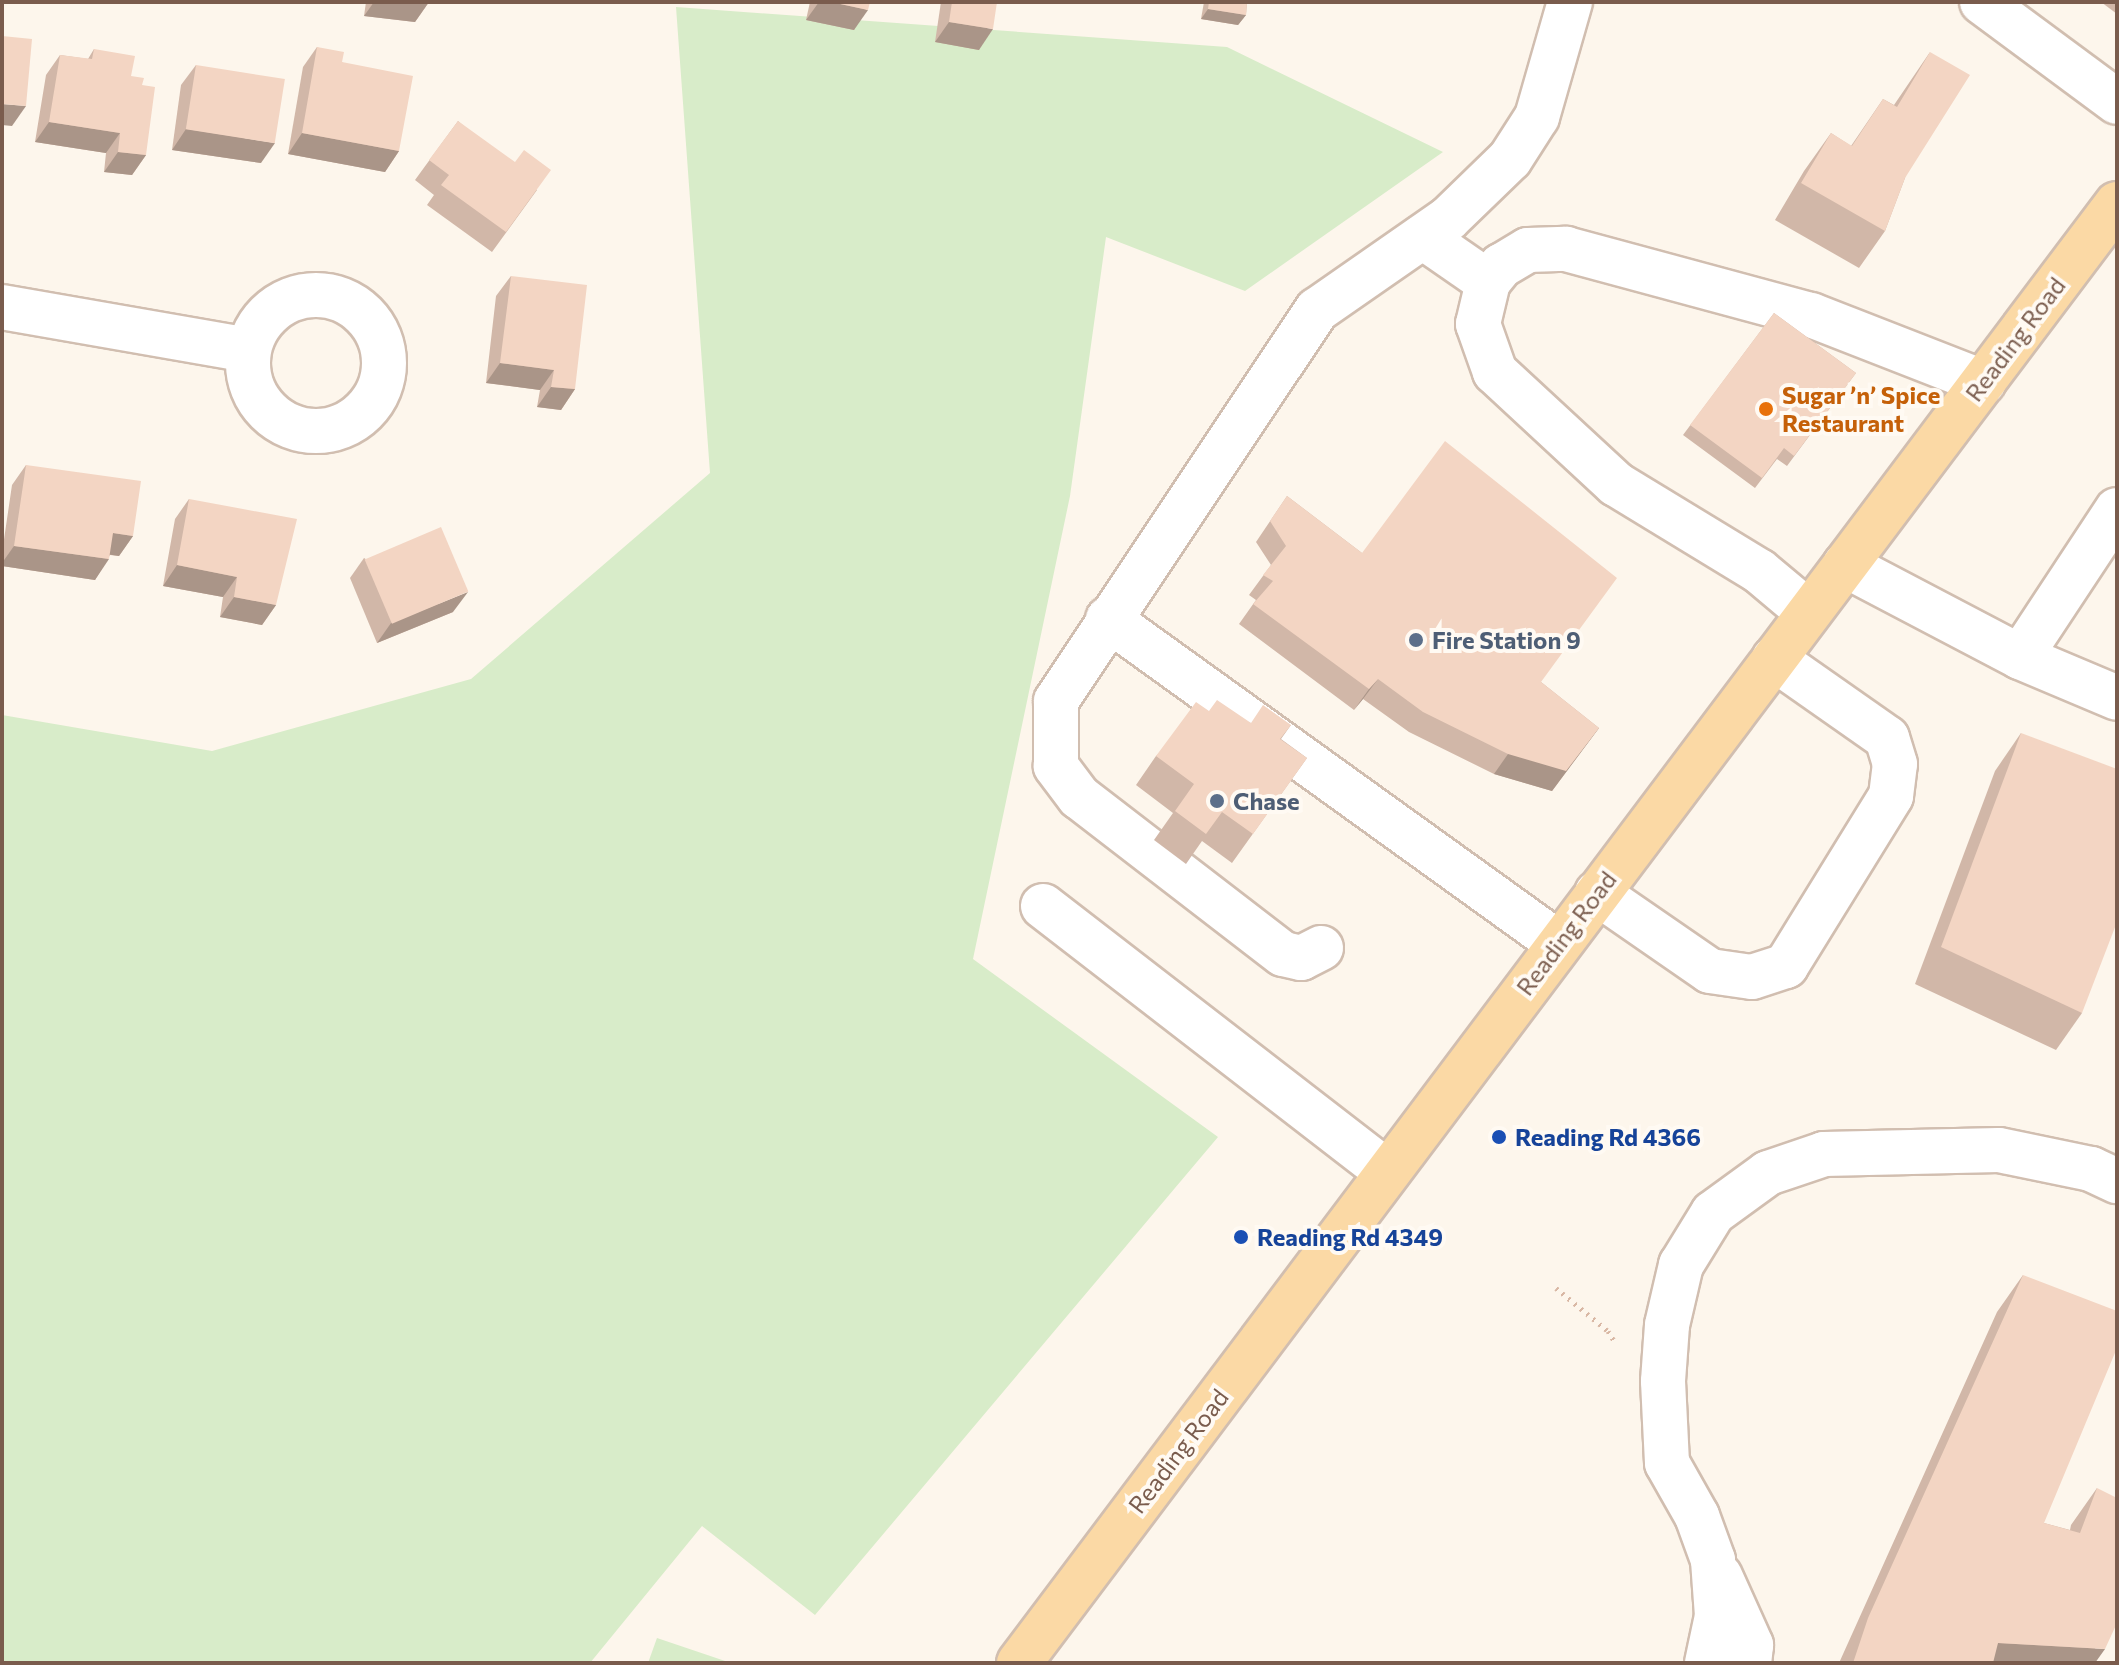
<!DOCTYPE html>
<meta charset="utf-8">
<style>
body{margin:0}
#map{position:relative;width:2119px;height:1665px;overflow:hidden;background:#fdf6ec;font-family:Commissioner,sans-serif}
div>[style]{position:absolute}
.green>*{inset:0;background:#d8ecc9}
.path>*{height:5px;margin-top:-2.5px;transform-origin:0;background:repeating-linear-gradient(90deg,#d9b8a5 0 2px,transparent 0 8px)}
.roads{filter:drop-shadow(2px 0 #d1beb0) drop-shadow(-2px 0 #d1beb0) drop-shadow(0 2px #d1beb0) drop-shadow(0 -2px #d1beb0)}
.minor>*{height:44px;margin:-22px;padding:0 22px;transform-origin:22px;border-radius:22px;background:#fff}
.minor>.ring{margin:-22px;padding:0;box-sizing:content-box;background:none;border:44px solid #fff;border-radius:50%}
.major>*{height:44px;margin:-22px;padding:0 22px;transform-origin:22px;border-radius:22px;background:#fbd9a5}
.wall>*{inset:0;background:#d1b7a8}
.shaded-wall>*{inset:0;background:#aa9588}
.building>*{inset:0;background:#f3d5c3;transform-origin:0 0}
.dots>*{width:22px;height:22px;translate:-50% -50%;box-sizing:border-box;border:4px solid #fffaf3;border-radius:50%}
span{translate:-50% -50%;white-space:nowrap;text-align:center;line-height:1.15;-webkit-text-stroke:8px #fffaf3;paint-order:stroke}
.street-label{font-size:24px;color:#7a5c4d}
.food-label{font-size:24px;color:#c56008;font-weight:700}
.left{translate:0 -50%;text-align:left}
.service-label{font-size:24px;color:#4e5e75;font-weight:700}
.transit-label{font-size:24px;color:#164399;font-weight:700}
.frame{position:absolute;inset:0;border:4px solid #7a5c4d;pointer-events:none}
</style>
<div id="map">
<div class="green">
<i style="clip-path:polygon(676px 7px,1227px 47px,1443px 152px,1245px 291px,1106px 237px,1070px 496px,973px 959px,1218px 1137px,815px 1615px,702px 1526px,590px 1663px,2px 1663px,2px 715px,212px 751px,471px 679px,710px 473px)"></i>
<i style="clip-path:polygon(657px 1638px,731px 1663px,648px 1663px)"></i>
</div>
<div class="path">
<i style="left:1556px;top:1288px;width:67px;rotate:39.6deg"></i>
<i style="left:1608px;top:1331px;width:15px;rotate:58deg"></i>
</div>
<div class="roads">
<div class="minor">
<i style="left:1982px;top:2px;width:168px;rotate:36.5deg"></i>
<i style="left:1423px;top:237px;width:79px;rotate:34.7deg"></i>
<i class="ring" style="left:248px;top:295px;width:92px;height:92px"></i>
<i style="left:2px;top:307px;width:250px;rotate:9.9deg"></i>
<i style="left:1845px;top:565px;width:198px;rotate:27.7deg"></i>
<i style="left:2020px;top:657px;width:105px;rotate:22.9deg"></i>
<i style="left:1808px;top:612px;width:64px;rotate:-140.1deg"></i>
<i style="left:1759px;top:571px;width:167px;rotate:-148.7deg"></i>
<i style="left:1616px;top:484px;width:165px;rotate:-137.2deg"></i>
<i style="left:1495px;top:372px;width:51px;rotate:-109.5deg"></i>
<i style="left:1478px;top:324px;width:43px;rotate:-76.6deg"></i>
<i style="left:1488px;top:282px;width:21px;rotate:-51deg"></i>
<i style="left:1501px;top:266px;width:31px;rotate:-31deg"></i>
<i style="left:1528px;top:250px;width:38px;rotate:-2deg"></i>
<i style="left:1566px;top:249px;width:254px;rotate:15.1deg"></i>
<i style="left:1811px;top:315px;width:185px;rotate:21.3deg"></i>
<i style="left:1108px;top:619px;width:555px;rotate:35.75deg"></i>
<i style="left:2020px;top:657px;width:176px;rotate:-56.6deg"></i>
<i style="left:1597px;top:893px;width:137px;rotate:34.6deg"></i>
<i style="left:1710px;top:971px;width:42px;rotate:8.1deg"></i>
<i style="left:1752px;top:977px;width:36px;rotate:-18deg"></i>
<i style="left:1786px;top:966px;width:200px;rotate:-58.3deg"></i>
<i style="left:1891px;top:796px;width:32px;rotate:-83deg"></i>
<i style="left:1895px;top:764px;width:27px;rotate:-107deg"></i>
<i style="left:1887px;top:738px;width:138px;rotate:-145deg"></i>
<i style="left:1043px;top:906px;width:435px;rotate:37.7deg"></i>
<i style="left:1321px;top:948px;width:22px;rotate:153deg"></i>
<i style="left:1301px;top:958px;width:18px;rotate:-167deg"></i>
<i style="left:1283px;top:954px;width:257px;rotate:-142.4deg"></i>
<i style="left:1079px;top:797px;width:39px;rotate:-127deg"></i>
<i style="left:1056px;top:766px;width:65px;rotate:-90deg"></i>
<i style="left:1056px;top:701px;width:470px;rotate:-56.3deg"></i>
<i style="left:1317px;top:310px;width:160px;rotate:-34.8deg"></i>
<i style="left:1448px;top:219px;width:86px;rotate:-44.1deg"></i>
<i style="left:1510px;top:159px;width:50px;rotate:-57.3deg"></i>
<i style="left:1537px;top:117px;width:120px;rotate:-74deg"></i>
<i style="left:1720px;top:1576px;width:76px;rotate:65.8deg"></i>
<i style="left:1751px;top:1645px;width:18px;rotate:96deg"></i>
<i style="left:1707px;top:1663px;width:48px;rotate:-78deg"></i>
<i style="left:1717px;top:1616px;width:56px;rotate:-94.1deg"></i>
<i style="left:1713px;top:1560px;width:47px;rotate:-110deg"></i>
<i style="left:1697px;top:1516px;width:61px;rotate:-119.5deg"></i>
<i style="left:1667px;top:1463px;width:82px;rotate:-92.8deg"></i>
<i style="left:1663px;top:1381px;width:56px;rotate:-85.9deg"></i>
<i style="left:1667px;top:1325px;width:62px;rotate:-76.9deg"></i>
<i style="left:1681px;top:1265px;width:61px;rotate:-58.4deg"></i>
<i style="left:1713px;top:1213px;width:68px;rotate:-36deg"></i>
<i style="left:1768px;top:1173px;width:59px;rotate:-18.7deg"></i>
<i style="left:1824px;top:1154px;width:175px;rotate:-1.3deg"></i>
<i style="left:1999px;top:1150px;width:94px;rotate:11.7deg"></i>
<i style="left:2091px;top:1169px;width:29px;rotate:25deg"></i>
</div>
<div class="major">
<i style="left:1019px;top:1663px;width:1826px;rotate:-53.04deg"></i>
</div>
</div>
<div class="wall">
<i style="clip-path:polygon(366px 2px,429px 2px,415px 22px,364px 16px)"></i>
<i style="clip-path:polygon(810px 2px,870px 2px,854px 30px,806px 20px)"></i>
<i style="clip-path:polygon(941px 2px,997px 2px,979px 50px,935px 42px)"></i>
<i style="clip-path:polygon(1204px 2px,1247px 2px,1246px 15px,1238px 25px,1201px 19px)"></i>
<i style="clip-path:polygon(2101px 2px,2117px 2px,2117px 14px)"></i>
<i style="clip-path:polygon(317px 47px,342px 62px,399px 151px,385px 172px,288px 154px,303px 67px)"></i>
<i style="clip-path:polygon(94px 49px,142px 85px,146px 155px,132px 175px,104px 172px,106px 153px,35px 142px,46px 75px,60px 55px,88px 59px)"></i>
<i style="clip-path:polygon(1930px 52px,1905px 178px,1885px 231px,1859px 268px,1775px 220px,1804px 171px,1831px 133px,1851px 146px,1883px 99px,1894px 105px)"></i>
<i style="clip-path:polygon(196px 65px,261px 163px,172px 150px,181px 85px)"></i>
<i style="clip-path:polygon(458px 121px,537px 190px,492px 252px,427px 205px,434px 195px,415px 180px)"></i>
<i style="clip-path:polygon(511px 276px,575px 389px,561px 410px,537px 407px,540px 390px,486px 383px,496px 296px)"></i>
<i style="clip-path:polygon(1774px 313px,1856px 373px,1787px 466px,1777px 459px,1755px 488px,1683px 435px)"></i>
<i style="clip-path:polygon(26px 465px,133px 536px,119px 556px,110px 555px,95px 580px,2px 566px,2px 553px,12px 485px)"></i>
<i style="clip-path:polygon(1287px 496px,1362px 553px,1541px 682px,1599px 728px,1552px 791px,1494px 774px,1409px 732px,1363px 699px,1354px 710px,1239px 624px,1256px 600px,1249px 595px,1271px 565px,1256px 542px)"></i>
<i style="clip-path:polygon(189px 499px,276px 605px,262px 625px,220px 617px,223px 597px,163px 586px,175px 519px)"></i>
<i style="clip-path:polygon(364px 558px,453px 612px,377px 643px,350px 578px)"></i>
<i style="clip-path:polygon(1209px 711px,1251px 723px,1291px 725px,1281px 739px,1307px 758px,1232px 863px,1202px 841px,1186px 864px,1154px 840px,1173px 813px,1136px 785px,1156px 756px)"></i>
<i style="clip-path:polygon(2021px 733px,2082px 1013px,2056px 1050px,1915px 984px,1995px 771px)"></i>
<i style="clip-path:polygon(2023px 1275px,2044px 1523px,2070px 1530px,2071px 1525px,2097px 1488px,2095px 1663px,1839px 1663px,1997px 1312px)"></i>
</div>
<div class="shaded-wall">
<i style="clip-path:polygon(374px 2px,429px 2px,415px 22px,364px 16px)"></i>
<i style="clip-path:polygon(819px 2px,831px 2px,868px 10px,854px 30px,806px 20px)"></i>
<i style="clip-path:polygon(1208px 9px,1246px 15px,1238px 25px,1201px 19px)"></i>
<i style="clip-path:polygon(949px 22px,993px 29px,979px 50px,935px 42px)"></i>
<i style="clip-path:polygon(2px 104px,26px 106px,12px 126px,2px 125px)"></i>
<i style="clip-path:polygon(49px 122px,120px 133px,106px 153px,35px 142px)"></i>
<i style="clip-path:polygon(186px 129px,275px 143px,261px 163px,172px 150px)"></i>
<i style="clip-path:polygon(302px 133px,399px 151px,385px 172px,288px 154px)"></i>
<i style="clip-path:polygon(118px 152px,146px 155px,132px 175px,104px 172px)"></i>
<i style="clip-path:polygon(500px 363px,554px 370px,540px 390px,486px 383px)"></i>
<i style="clip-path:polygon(551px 387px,575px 389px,561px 410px,537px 407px)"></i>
<i style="clip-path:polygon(113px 533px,133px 536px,119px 556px,99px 553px)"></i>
<i style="clip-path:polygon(14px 546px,109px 559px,95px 580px,2px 566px,2px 563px)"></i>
<i style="clip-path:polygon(177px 565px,237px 577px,223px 597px,163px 586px)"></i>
<i style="clip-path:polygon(468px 592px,453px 612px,377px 643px,391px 623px)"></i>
<i style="clip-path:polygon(234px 597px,276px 605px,262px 625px,220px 617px)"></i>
<i style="clip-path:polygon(1378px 679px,1363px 699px,1354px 710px,1369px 689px)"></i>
<i style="clip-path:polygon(1599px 728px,1552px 791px,1494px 774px,1508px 754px)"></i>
<i style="clip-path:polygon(1998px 1643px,2105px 1649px,2095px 1663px,1984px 1663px)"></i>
</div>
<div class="building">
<i style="clip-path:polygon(831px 2px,870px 2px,868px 10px)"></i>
<i style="clip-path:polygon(952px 2px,997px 2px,993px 29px,949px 22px)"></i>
<i style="clip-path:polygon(1209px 2px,1247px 2px,1246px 15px,1208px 9px)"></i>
<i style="clip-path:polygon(2px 36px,32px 39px,26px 106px,2px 104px)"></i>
<i style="clip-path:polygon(317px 47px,344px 52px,342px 62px,413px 76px,399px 151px,302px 133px)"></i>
<i style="clip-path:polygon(94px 49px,135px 56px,131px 76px,144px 78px,142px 85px,155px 87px,146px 155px,118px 152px,120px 133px,49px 122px,60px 55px,92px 59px)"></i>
<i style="clip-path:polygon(1930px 52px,1970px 75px,1905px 178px,1885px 231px,1801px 183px,1831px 133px,1852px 146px,1883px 99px,1897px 107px)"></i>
<i style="left:196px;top:65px;width:90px;height:65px;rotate:9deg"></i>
<i style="clip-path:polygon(458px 121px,515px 162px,524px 150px,551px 170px,506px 232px,441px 185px,449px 175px,429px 160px)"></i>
<i style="clip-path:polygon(511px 276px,587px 285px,575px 389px,551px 387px,554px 370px,500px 363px)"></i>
<i style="clip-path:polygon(1774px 313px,1856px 373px,1794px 456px,1784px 448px,1762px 478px,1690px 425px)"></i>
<i style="clip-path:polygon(1445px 441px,1617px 578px,1541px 682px,1599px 728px,1566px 771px,1508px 754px,1423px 712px,1378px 679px,1369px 689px,1253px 604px,1273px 581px,1263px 575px,1286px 546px,1270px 521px,1287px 496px,1362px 553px)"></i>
<i style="clip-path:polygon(26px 465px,141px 481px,133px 536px,113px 533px,109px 559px,14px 546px)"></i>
<i style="clip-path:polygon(189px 499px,297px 519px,276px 605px,234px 597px,237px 577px,177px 565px)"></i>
<i style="left:441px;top:527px;width:70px;height:83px;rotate:67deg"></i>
<i style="clip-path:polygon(1217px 700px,1251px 723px,1263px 705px,1291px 725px,1280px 739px,1307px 758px,1253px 834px,1222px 812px,1206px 834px,1175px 811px,1194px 784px,1156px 756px,1196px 702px,1209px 711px)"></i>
<i style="clip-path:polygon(2021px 733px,2117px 769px,2117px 922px,2082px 1013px,1941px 947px)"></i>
<i style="clip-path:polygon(2023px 1275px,2117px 1311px,2117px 1348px,2044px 1523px,2080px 1533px,2097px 1488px,2117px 1498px,2117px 1623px,2105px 1649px,1998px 1643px,1993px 1663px,1853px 1663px,1868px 1618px)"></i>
</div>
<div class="dots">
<i style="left:1766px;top:409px;background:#e8710a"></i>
<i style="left:1416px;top:640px;background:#5c6f8a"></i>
<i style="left:1217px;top:801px;background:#5c6f8a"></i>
<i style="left:1499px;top:1137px;background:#1a4fb4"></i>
<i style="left:1241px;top:1237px;background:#1a4fb4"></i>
</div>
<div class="street-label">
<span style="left:2015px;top:339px;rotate:-53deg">Reading Road</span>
<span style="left:1566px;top:933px;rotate:-53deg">Reading Road</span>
<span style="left:1178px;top:1451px;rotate:-53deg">Reading Road</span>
</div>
<div class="food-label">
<span class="left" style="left:1782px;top:409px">Sugar ’n’ Spice<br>Restaurant</span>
</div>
<div class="service-label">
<span class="left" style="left:1432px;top:640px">Fire Station 9</span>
<span class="left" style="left:1233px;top:801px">Chase</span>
</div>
<div class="transit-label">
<span class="left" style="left:1515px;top:1137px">Reading Rd 4366</span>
<span class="left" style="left:1257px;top:1237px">Reading Rd 4349</span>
</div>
<div class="frame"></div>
</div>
